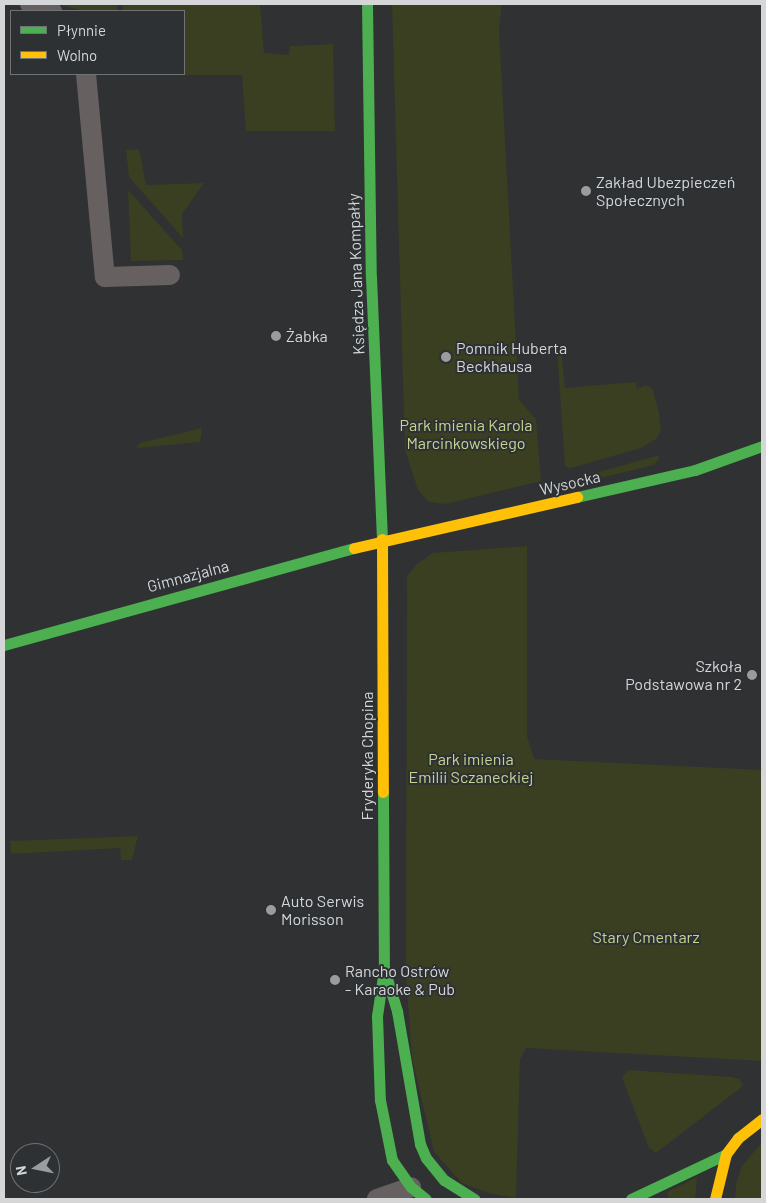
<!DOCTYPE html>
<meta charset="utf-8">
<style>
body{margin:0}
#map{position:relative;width:766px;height:1203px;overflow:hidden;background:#2f3133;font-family:Barlow,sans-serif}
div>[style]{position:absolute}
.green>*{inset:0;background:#393f20}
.street>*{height:20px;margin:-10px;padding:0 10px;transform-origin:10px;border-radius:10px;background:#666061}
.fast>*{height:11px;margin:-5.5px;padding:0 5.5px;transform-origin:5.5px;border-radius:5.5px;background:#4caf50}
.slow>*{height:11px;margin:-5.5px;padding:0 5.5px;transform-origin:5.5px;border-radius:5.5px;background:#ffc107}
.dots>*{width:14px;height:14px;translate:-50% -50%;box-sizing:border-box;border:2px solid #2e3134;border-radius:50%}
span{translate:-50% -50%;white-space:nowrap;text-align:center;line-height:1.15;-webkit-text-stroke:4px #2e3134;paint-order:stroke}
.poi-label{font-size:16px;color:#d4d6d8}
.left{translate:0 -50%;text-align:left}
.right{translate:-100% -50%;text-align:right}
.street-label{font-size:16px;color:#d4d6d8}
.park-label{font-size:16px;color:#c5d590}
.frame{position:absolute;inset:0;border:5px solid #d4d6d8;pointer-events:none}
.legend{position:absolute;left:10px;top:10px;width:175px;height:65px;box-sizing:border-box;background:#2e3134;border:1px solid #707376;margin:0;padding:6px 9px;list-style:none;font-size:15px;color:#d4d6d8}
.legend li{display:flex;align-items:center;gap:10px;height:25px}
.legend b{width:25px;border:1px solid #707376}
.north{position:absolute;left:10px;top:1143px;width:50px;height:50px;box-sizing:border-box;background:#2e3134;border:1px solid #707376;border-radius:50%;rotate:259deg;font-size:14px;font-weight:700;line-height:20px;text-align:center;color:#d4d6d8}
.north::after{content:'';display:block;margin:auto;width:18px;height:22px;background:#9a9c9e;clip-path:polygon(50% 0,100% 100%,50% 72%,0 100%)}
</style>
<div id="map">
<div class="green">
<i style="clip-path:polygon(56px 4px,117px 4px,117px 11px,84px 11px)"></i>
<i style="clip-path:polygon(123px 4px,260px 4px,264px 53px,289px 55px,290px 46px,333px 44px,335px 131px,246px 131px,242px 75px,125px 75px,184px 74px,184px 11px,123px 11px)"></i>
<i style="clip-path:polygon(392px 4px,502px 4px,499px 29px,519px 400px,536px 419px,541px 481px,446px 504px,429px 502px,418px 490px,405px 450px)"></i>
<i style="clip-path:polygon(139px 149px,146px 185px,204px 183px,182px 214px,183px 238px,129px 177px,126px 150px)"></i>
<i style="clip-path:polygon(128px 190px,182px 250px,183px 260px,131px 261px)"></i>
<i style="clip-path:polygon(561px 348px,565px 388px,636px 382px,637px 389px,646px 385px,652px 388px,659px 412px,661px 431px,656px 439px,641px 448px,571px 468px,565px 467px,557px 349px)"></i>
<i style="clip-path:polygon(202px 428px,200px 442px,136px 448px,140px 443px)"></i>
<i style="clip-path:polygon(656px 456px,660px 457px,654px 465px,563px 487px,563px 482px)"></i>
<i style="clip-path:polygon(527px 546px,527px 736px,534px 759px,762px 770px,762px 1061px,526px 1048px,520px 1059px,516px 1198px,489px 1193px,462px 1183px,434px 1152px,412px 1058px,406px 975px,407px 576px,417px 564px,433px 553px)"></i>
<i style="clip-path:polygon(138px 836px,132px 860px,121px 860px,120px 848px,11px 854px,10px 841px)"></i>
<i style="clip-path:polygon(628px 1070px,731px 1077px,740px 1079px,743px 1086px,656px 1153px,649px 1148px,622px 1078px)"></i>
<i style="clip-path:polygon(762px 1142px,762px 1199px,735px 1199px,736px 1184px,742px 1166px)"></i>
<i style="clip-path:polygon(697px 1177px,695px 1199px,669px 1199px,667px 1192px)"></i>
</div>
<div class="street">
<i style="left:30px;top:4px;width:23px;rotate:18deg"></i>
<i style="left:86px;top:74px;width:204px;rotate:84.7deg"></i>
<i style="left:105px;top:277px;width:65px;rotate:-1.8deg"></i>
<i style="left:377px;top:1199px;width:36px;rotate:-19deg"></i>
</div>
<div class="fast">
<i style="left:367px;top:4px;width:273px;rotate:89.2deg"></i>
<i style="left:371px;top:277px;width:262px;rotate:87.6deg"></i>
<i style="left:577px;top:497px;width:121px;rotate:-12.9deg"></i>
<i style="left:695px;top:470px;width:71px;rotate:-19.7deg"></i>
<i style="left:4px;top:645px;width:363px;rotate:-15.5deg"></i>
<i style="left:383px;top:792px;width:177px;rotate:89.7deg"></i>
<i style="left:384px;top:969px;width:48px;rotate:98.5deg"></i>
<i style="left:377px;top:1016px;width:84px;rotate:88deg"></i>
<i style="left:380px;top:1100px;width:61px;rotate:78.7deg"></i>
<i style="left:392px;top:1160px;width:33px;rotate:55deg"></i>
<i style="left:411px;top:1187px;width:19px;rotate:39deg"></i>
<i style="left:386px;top:975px;width:38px;rotate:73deg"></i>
<i style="left:397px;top:1011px;width:135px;rotate:80.2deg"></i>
<i style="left:420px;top:1144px;width:15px;rotate:67deg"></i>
<i style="left:426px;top:1158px;width:28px;rotate:51deg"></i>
<i style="left:444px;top:1180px;width:36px;rotate:32deg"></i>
<i style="left:631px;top:1199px;width:105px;rotate:-25.3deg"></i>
</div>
<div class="slow">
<i style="left:382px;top:539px;width:253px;rotate:89.8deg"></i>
<i style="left:354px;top:548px;width:229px;rotate:-12.9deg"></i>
<i style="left:715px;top:1199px;width:46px;rotate:-76.3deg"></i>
<i style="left:726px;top:1154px;width:20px;rotate:-53deg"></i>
<i style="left:738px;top:1138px;width:31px;rotate:-38deg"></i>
</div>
<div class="dots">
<i style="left:586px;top:191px;background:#9a9c9e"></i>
<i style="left:276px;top:336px;background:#9a9c9e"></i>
<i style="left:446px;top:357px;background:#9a9c9e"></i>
<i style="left:752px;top:675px;background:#9a9c9e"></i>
<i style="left:271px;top:910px;background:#9a9c9e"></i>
<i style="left:335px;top:980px;background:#9a9c9e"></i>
</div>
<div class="poi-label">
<span class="left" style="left:596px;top:191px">Zakład Ubezpieczeń<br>Społecznych</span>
<span class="left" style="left:286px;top:336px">Żabka</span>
<span class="left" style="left:456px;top:357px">Pomnik Huberta<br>Beckhausa</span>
<span class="right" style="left:742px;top:675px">Szkoła<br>Podstawowa nr 2</span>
<span class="left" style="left:281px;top:910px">Auto Serwis<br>Morisson</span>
<span class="left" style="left:345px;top:980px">Rancho Ostrów<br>- Karaoke &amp; Pub</span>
</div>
<div class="street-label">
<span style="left:356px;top:274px;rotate:-92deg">Księdza Jana Kompałły</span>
<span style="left:570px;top:483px;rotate:-13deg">Wysocka</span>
<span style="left:188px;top:576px;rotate:-15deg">Gimnazjalna</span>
<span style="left:367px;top:756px;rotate:-90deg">Fryderyka Chopina</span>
</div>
<div class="park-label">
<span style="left:466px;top:434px">Park imienia Karola<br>Marcinkowskiego</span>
<span style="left:471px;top:768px">Park imienia<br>Emilii Sczaneckiej</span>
<span style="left:646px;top:937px">Stary Cmentarz</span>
</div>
<div class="frame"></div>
<ul class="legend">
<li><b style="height:6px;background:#4caf50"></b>Płynnie</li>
<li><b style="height:6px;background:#ffc107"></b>Wolno</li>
</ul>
<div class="north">N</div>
</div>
